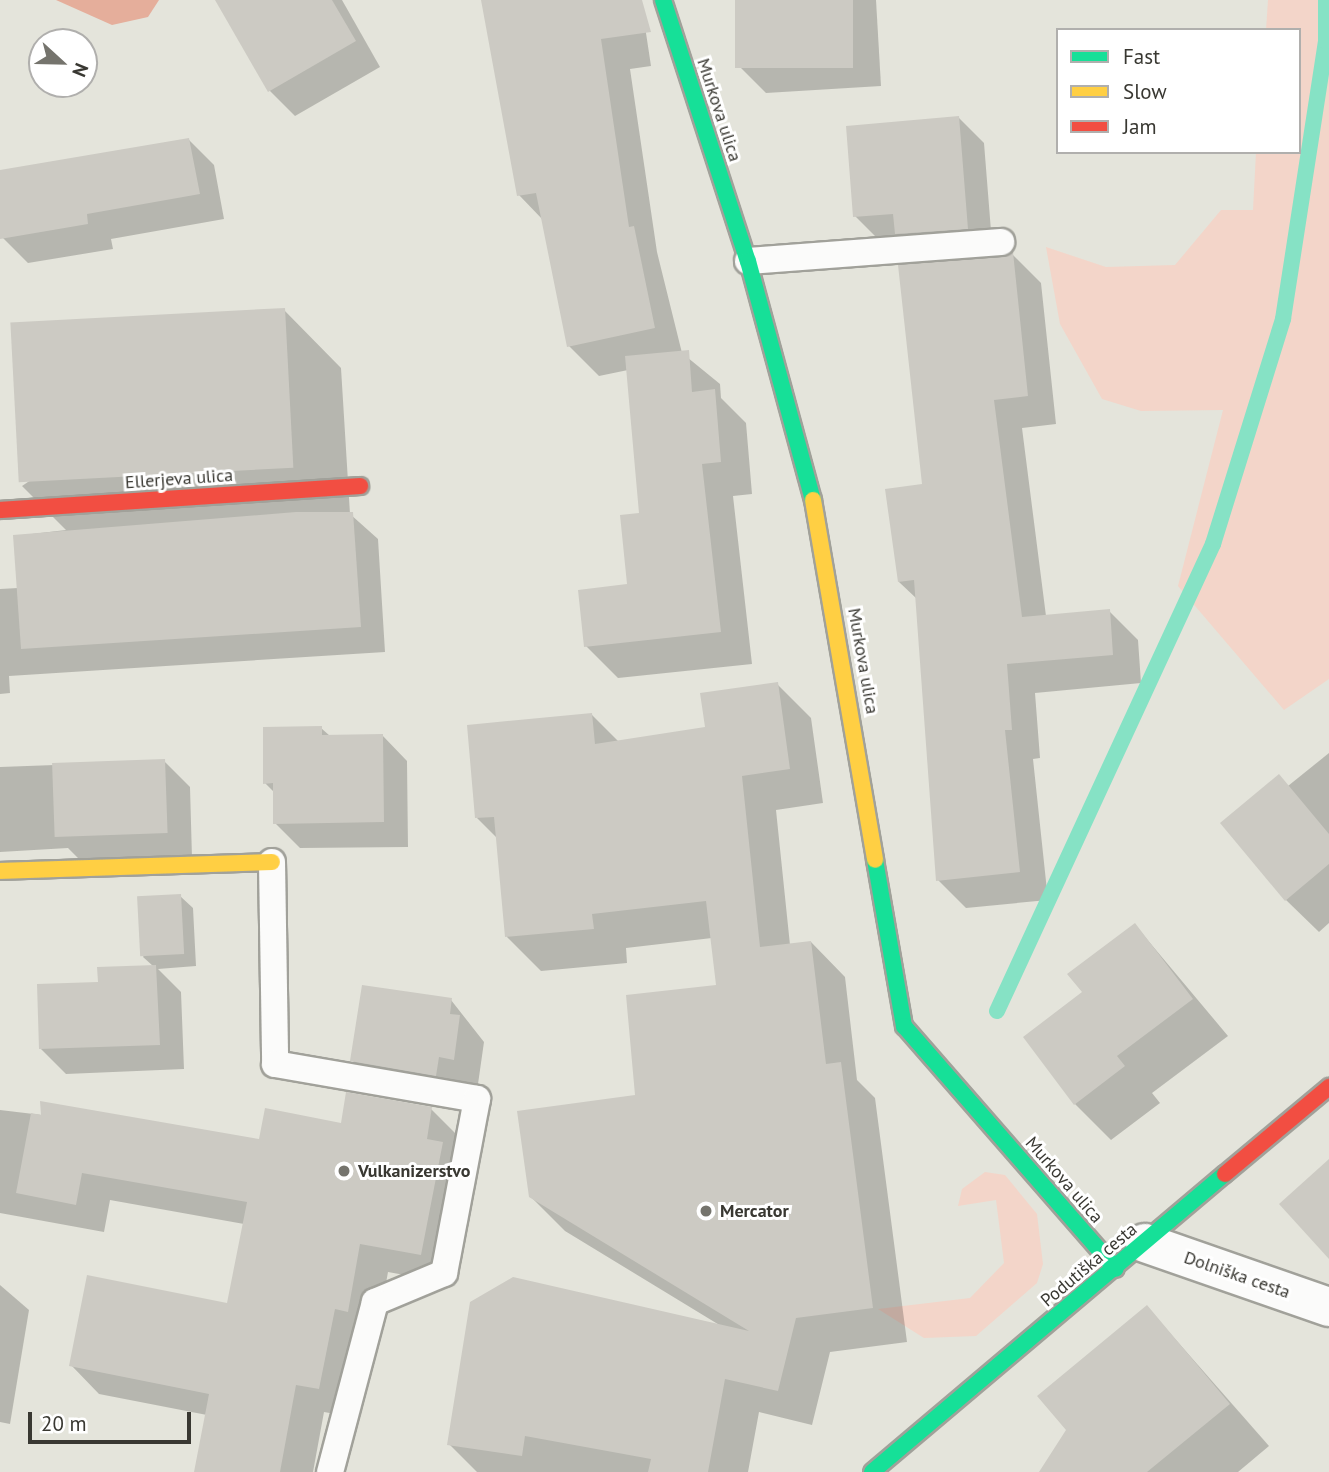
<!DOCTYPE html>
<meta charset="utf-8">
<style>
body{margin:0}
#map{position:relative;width:1329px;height:1472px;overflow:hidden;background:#e4e4db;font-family:"PT Sans",sans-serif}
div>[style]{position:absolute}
.green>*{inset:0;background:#f3d5c9}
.forest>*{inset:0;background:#e5ae9b}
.shadow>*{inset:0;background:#0003}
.stream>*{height:16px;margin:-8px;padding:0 8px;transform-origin:8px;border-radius:8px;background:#86e2c5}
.building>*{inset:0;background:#cccac3;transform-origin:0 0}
.roads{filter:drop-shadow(2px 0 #a1a19a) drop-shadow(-2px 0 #a1a19a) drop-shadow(0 2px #a1a19a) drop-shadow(0 -2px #a1a19a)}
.lane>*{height:26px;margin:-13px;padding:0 13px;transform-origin:13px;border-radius:13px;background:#fbfbfa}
.street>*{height:38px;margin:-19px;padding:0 19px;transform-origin:19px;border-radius:19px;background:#fbfbfa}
.fast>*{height:16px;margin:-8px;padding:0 8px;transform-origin:8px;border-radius:8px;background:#16e098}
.slow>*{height:16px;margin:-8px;padding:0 8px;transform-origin:8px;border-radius:8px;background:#ffcf43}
.jam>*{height:16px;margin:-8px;padding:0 8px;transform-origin:8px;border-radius:8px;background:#f24e42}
.dots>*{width:19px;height:19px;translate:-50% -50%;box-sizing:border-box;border:4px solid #fff;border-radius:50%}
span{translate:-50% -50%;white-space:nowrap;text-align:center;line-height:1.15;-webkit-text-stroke:6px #fff;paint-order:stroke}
.street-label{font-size:18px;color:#393832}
.poi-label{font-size:18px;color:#393832;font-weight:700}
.left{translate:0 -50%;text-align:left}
.legend{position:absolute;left:1056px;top:28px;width:245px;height:126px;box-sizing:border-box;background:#fff;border:2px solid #b0afad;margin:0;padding:9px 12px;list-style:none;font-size:21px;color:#393832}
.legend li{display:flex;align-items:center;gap:14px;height:35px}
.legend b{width:35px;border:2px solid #b0afad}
.north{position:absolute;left:28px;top:28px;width:70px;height:70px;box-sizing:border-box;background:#fff;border:2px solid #b0afad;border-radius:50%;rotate:112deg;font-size:19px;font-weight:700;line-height:28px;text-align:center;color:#393832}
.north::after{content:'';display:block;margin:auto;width:24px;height:32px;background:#75746d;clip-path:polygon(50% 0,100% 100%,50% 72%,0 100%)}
.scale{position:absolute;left:28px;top:1412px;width:163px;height:32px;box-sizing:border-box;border:4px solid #393832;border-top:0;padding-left:9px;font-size:21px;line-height:24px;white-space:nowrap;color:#393832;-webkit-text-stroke:5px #fff;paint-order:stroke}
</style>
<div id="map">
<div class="green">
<i style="clip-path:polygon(1268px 0,1329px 0,1329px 679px,1284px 710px,1178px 586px,1223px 410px,1141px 411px,1102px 399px,1060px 324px,1046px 247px,1106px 267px,1175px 265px,1221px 210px,1253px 210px,1256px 152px,1299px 152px,1299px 30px,1266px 30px)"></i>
<i style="clip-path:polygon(985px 1172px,1005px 1175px,1037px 1214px,1043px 1264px,1037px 1283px,976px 1336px,924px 1338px,878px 1309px,970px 1298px,1004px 1263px,996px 1200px,958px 1206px,962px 1189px)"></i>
</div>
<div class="forest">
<i style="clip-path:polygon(56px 0,159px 0,148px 17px,112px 25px)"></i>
</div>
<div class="shadow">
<i style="clip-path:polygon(218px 0,342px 0,380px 67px,295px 116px,270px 91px)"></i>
<i style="clip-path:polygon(484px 0,641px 0,651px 66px,630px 69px,657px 252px,682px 353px,720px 384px,721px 398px,746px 423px,752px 494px,733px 496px,752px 664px,618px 678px,586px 646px,629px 586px,641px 514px,628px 370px,599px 376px,569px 346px,543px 220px,519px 195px)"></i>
<i style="clip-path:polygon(736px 0,876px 0,881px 86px,766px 93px,741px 68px)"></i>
<i style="clip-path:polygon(959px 118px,984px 143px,993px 256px,1012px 254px,1041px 283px,1056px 424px,1022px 428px,1046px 616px,1109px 611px,1138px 640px,1141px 683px,1035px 693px,1040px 758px,1033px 759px,1048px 900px,966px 908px,938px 880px,917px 599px,899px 582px,982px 257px,880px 241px,855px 216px)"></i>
<i style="clip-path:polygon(189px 140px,214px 165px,224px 219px,111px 239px,113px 249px,28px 263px,3px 238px,0 172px)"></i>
<i style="clip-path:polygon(284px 310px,341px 368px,350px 514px,378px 539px,385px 652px,9px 676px,10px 693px,0 694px,0 589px,18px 588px,15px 536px,66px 530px,22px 486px)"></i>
<i style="clip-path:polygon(777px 684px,811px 718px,823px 803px,776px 810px,790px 945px,811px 942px,845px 977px,857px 1080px,875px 1098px,907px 1342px,830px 1352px,812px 1425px,759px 1412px,748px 1472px,477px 1472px,449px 1444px,721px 1326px,565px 1231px,530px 1196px,637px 1097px,718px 986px,712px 938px,626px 948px,627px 963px,541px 971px,507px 937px,498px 839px,477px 818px,592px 715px,619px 742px,707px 729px)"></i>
<i style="clip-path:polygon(321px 728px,330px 736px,382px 735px,407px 761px,408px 847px,300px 848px,275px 823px,275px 793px,265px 783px)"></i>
<i style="clip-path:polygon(1329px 753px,1329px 923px,1319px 932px,1286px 900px,1288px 786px)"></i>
<i style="clip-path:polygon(164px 761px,190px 787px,192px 858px,82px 862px,68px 848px,0 852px,0 767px)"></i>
<i style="clip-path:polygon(180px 896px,193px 908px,196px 966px,158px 969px,181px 992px,184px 1069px,66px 1074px,41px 1049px,99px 983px,153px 966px,143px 957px)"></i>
<i style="clip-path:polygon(1135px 925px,1228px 1036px,1152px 1093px,1160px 1103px,1111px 1140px,1075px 1104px,1084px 993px)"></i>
<i style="clip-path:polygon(451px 1000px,484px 1042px,478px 1084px,464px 1082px,461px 1100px,378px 1086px,352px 1060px)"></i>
<i style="clip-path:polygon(431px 1109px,459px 1137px,449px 1283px,388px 1272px,376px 1339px,347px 1416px,324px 1412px,313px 1472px,196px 1472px,207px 1415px,99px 1394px,71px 1365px,228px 1305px,244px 1224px,110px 1200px,104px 1232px,0 1213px,0 1110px,260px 1141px)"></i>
<i style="clip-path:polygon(0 1285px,29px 1310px,10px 1424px,0 1422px)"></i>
<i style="clip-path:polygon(1147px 1307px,1269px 1446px,1238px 1472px,1041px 1472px)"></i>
</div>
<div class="stream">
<i style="left:997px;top:1011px;width:515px;rotate:-65.18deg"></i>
<i style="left:1213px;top:544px;width:236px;rotate:-72.7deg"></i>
<i style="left:1283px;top:319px;width:281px;rotate:-81.2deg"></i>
<i style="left:1326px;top:41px;width:41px;rotate:-90deg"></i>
</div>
<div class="building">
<i style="clip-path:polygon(215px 0,332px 0,356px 41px,268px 92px)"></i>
<i style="clip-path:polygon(481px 0,642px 0,651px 32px,601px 39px,629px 227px,634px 226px,655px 328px,567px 347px,536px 193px,517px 196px)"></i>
<i style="left:735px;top:0;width:118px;height:68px"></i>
<i style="clip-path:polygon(959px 116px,968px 229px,895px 234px,893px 214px,853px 217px,846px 126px)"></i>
<i style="clip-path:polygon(189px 138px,200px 194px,87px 214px,88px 224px,0 239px,0 170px)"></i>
<i style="clip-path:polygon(1013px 252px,1028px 396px,994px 400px,1022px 617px,1110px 609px,1113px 655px,1007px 664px,1012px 730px,1005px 730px,1020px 872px,936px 881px,914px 580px,898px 582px,885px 489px,922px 484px,898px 265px)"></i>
<i style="left:285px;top:308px;width:160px;height:275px;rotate:87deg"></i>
<i style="clip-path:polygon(689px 350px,692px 392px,715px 389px,721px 462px,702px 464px,721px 632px,584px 647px,578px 590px,627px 584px,620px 515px,639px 513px,625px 356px)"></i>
<i style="clip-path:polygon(296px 512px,353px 512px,361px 627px,21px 649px,13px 535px)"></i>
<i style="clip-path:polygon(778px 682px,790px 769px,742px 776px,760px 947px,811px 941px,826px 1064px,841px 1062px,873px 1308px,796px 1318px,778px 1391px,725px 1379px,708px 1472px,648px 1472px,651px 1459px,525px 1436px,522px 1456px,447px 1445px,470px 1302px,513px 1277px,749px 1331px,529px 1197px,517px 1111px,635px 1095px,626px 995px,716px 985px,706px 901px,592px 914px,594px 929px,505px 937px,494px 817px,475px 818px,467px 725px,592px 713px,595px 744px,705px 727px,700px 693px)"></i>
<i style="clip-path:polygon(322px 726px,322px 735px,383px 734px,384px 822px,273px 824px,273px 783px,263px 784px,263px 727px)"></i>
<i style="left:165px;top:759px;width:74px;height:113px;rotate:88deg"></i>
<i style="clip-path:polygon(1279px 774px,1329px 834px,1329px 864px,1285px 901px,1220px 823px)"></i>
<i style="left:181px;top:894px;width:60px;height:44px;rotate:87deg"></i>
<i style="clip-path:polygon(1135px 923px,1193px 999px,1117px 1056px,1125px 1066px,1074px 1105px,1023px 1037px,1082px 992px,1067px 974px)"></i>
<i style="clip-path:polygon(156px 965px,160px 1045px,39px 1049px,37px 984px,98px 982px,97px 967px)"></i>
<i style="clip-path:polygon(362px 985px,452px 998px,450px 1014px,460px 1015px,454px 1060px,439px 1057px,436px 1076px,350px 1061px)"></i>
<i style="clip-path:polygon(346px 1092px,432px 1107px,427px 1139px,443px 1142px,421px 1255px,360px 1244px,348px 1312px,335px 1309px,319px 1389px,296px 1385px,280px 1472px,194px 1472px,209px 1394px,69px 1366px,87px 1275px,227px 1303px,247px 1202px,82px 1173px,76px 1205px,16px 1193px,31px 1113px,41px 1115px,40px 1101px,259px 1139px,265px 1108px,341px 1123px)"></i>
<i style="clip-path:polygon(1329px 1159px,1329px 1259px,1279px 1204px)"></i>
<i style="clip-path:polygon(1147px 1305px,1230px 1404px,1147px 1472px,1039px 1472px,1066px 1430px,1037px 1396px)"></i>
</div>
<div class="roads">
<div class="lane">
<i style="left:748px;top:261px;width:254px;rotate:-4.3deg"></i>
<i style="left:272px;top:862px;width:202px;rotate:89.1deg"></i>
<i style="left:275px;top:1064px;width:205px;rotate:9.8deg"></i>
<i style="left:477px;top:1099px;width:177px;rotate:100.7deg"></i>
<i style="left:444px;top:1273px;width:75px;rotate:157.2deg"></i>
<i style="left:375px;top:1302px;width:176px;rotate:104.8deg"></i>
</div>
<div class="street">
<i style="left:1145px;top:1243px;width:195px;rotate:19.2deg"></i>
</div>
<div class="fast">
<i style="left:663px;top:0;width:274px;rotate:72deg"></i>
<i style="left:748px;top:261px;width:248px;rotate:74.8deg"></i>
<i style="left:875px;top:860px;width:169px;rotate:80.1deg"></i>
<i style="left:904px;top:1026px;width:322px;rotate:48.9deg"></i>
<i style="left:872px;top:1472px;width:462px;rotate:-40.2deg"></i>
</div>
<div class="slow">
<i style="left:813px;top:500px;width:365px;rotate:80.2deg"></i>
<i style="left:0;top:871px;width:272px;rotate:-1.9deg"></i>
</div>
<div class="jam">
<i style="left:0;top:510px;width:361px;rotate:-3.8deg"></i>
<i style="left:1225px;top:1174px;width:136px;rotate:-39.9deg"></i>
</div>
</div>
<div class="dots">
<i style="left:344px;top:1171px;background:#75746d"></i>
<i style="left:706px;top:1211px;background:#75746d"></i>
</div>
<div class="street-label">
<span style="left:719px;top:110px;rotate:72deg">Murkova ulica</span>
<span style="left:179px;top:479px;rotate:-4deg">Ellerjeva ulica</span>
<span style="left:863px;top:661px;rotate:80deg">Murkova ulica</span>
<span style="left:1064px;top:1180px;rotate:49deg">Murkova ulica</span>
<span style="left:1089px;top:1265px;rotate:-40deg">Podutiška cesta</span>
<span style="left:1237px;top:1275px;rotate:19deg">Dolniška cesta</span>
</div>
<div class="poi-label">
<span class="left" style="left:358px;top:1171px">Vulkanizerstvo</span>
<span class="left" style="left:720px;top:1211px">Mercator</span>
</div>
<ul class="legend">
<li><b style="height:9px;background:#16e098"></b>Fast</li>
<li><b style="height:9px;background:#ffcf43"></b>Slow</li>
<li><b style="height:9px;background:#f24e42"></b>Jam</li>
</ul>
<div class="north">N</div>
<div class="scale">20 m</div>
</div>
